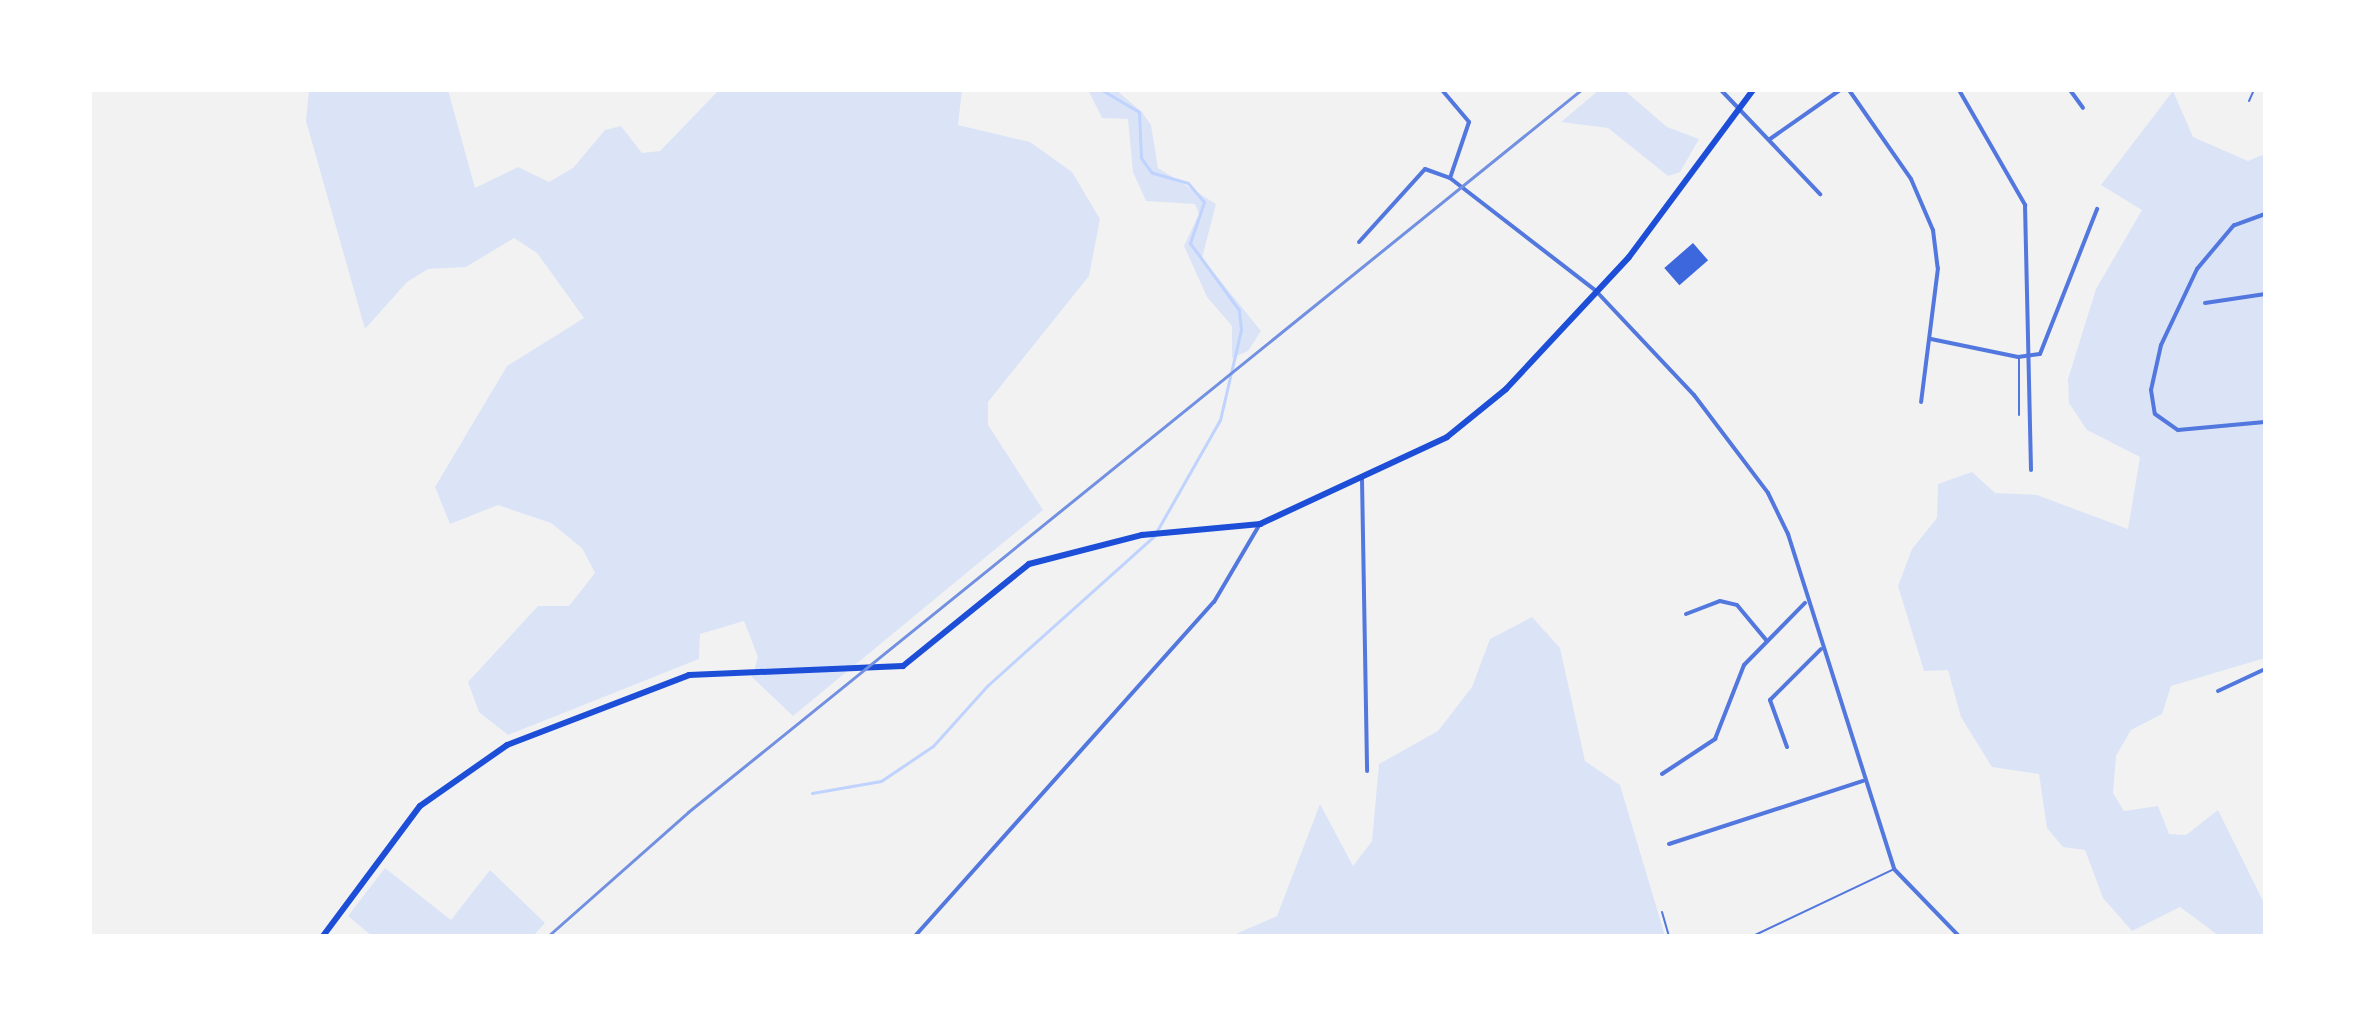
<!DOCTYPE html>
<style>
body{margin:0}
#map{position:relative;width:2355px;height:1026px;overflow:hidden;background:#f2f2f2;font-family:"Noto Serif",serif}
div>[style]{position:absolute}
.green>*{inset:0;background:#dbe4f7}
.stream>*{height:3px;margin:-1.5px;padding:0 1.5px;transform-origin:1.5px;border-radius:1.5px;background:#bfd3fe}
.building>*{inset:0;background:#3d67dc;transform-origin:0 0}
.service>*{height:2px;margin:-1px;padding:0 1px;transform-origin:1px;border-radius:1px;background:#5277de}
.minor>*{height:4px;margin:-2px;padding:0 2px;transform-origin:2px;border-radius:2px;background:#5277de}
.secondary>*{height:6px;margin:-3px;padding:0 3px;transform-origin:3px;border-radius:3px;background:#1d4ed8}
.rail>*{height:3px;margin:-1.5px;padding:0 1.5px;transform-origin:1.5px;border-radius:1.5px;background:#7290e2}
span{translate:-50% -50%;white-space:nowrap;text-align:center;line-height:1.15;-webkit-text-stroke:6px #fff;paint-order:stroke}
.frame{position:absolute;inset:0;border:92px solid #fff;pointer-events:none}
</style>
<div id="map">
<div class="green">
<i style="clip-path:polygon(309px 90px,448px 90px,475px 188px,518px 167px,549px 182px,573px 168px,605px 130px,621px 126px,642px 153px,660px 151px,719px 90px,962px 90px,958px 125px,1030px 142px,1072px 172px,1100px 219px,1089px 276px,988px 402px,988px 425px,1043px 510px,793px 716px,752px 677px,758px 657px,744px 621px,700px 634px,699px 659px,508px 735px,479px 712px,468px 682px,538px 606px,569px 606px,595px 573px,582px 548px,551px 523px,498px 505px,450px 524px,435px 487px,507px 366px,584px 318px,537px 253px,514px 238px,466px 267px,428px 269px,407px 282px,365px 329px,306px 121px)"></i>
<i style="clip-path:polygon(1088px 90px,1116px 90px,1142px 112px,1151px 125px,1158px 168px,1216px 204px,1202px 258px,1261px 331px,1248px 351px,1232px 358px,1232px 326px,1207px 297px,1184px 246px,1199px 214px,1195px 204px,1146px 201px,1133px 172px,1128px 119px,1102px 118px)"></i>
<i style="clip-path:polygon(1599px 90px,1624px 90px,1667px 127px,1699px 139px,1680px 172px,1668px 176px,1608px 128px,1561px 122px)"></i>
<i style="clip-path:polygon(2173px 91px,2193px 137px,2248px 161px,2265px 154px,2265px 658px,2171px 686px,2162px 714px,2131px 730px,2116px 756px,2113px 793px,2124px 811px,2158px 806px,2169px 834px,2186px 835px,2218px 810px,2265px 905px,2265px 936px,2219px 936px,2180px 907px,2132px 931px,2103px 898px,2085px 850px,2063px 847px,2047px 828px,2039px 774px,1992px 767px,1961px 717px,1948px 670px,1924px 671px,1898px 586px,1912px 549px,1937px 518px,1938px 484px,1972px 472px,1995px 493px,2037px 495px,2128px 529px,2140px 457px,2087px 430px,2069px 403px,2068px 379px,2096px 289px,2142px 210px,2101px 185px)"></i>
<i style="clip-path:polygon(1532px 617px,1560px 648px,1585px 761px,1620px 785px,1665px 936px,1231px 936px,1277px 916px,1320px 804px,1353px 866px,1372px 841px,1379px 764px,1438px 731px,1472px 687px,1490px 639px)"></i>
<i style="clip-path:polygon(385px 868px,451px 920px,490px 870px,545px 923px,533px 936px,372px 936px,348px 916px)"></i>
</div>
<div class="stream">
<i style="left:812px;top:793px;width:70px;rotate:-9.9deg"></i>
<i style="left:881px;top:781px;width:63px;rotate:-33.9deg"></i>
<i style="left:933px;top:746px;width:82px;rotate:-48deg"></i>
<i style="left:988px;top:685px;width:223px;rotate:-41.9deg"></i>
<i style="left:1154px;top:536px;width:133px;rotate:-60.4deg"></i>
<i style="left:1220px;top:420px;width:92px;rotate:-76.9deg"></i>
<i style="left:1241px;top:330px;width:20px;rotate:-96deg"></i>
<i style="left:1239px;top:310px;width:83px;rotate:-126.2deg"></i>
<i style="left:1190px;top:243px;width:43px;rotate:-71.1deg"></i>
<i style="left:1204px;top:202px;width:25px;rotate:-130deg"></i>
<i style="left:1188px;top:183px;width:37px;rotate:-164deg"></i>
<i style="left:1152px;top:173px;width:19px;rotate:-126deg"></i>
<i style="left:1141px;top:158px;width:46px;rotate:-92.5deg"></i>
<i style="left:1139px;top:112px;width:43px;rotate:-149.3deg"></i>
</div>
<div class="building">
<i style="left:1693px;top:243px;width:23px;height:38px;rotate:49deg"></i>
</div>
<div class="service">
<i style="left:2249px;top:101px;width:12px;rotate:-66deg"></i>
<i style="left:2019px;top:358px;width:57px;rotate:90deg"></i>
<i style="left:1662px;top:912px;width:25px;rotate:74deg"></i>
<i style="left:1753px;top:936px;width:156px;rotate:-25.4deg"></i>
</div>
<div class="minor">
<i style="left:1442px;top:90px;width:42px;rotate:49.8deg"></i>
<i style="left:1469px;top:122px;width:59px;rotate:108.7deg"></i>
<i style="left:1450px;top:178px;width:185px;rotate:37.7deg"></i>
<i style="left:1596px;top:291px;width:143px;rotate:46.7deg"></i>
<i style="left:1694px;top:395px;width:123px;rotate:52.9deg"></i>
<i style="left:1768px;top:493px;width:46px;rotate:64deg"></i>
<i style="left:1788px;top:534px;width:351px;rotate:72.4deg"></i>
<i style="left:1894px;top:869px;width:93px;rotate:45.9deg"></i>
<i style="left:1721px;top:90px;width:144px;rotate:46.4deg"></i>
<i style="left:1849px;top:90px;width:108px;rotate:55.1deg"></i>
<i style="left:1911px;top:179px;width:56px;rotate:66.7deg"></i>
<i style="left:1933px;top:230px;width:38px;rotate:83deg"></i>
<i style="left:1938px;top:268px;width:135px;rotate:97.2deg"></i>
<i style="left:1959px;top:90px;width:133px;rotate:60.1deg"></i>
<i style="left:2025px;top:205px;width:265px;rotate:88.7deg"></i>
<i style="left:2070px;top:90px;width:22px;rotate:54deg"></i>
<i style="left:1770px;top:139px;width:85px;rotate:-35deg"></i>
<i style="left:2265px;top:214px;width:33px;rotate:160deg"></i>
<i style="left:2234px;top:225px;width:57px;rotate:130.1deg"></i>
<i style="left:2197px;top:269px;width:84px;rotate:115.3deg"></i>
<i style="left:2161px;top:345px;width:46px;rotate:102.5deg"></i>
<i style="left:2151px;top:390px;width:24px;rotate:81deg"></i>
<i style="left:2155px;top:414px;width:28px;rotate:35deg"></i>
<i style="left:2178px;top:430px;width:87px;rotate:-5.3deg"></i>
<i style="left:1359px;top:242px;width:98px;rotate:-47.9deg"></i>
<i style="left:1425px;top:169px;width:27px;rotate:20deg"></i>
<i style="left:2205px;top:303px;width:61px;rotate:-8.5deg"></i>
<i style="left:1931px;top:339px;width:89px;rotate:11.7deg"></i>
<i style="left:2018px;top:357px;width:22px;rotate:-8deg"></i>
<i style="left:2040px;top:354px;width:156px;rotate:-68.5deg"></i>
<i style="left:1362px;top:479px;width:292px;rotate:89deg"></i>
<i style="left:1686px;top:614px;width:36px;rotate:-21deg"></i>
<i style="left:1720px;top:601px;width:17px;rotate:13deg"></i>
<i style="left:1737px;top:605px;width:47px;rotate:50.2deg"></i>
<i style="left:2218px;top:691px;width:52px;rotate:-25.1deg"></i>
<i style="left:1787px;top:747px;width:50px;rotate:-109.9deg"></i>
<i style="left:1770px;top:700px;width:72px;rotate:-45deg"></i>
<i style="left:1662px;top:774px;width:64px;rotate:-33.4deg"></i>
<i style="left:1715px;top:739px;width:79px;rotate:-68.6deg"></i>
<i style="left:1744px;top:665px;width:87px;rotate:-45.5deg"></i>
<i style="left:1669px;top:844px;width:204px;rotate:-18deg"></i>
<i style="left:915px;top:936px;width:448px;rotate:-48.2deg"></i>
<i style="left:1214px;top:602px;width:91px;rotate:-59.5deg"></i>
</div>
<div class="secondary">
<i style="left:323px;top:936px;width:162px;rotate:-53.3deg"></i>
<i style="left:420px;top:806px;width:106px;rotate:-35deg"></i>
<i style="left:507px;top:745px;width:195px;rotate:-21deg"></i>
<i style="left:689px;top:675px;width:214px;rotate:-2.4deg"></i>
<i style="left:903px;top:666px;width:162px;rotate:-39deg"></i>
<i style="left:1029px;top:564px;width:117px;rotate:-14.4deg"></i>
<i style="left:1142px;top:535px;width:119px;rotate:-5.3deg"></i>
<i style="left:1260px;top:524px;width:206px;rotate:-24.9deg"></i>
<i style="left:1447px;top:437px;width:76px;rotate:-39.1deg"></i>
<i style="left:1506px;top:389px;width:180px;rotate:-47deg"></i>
<i style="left:1629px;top:257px;width:208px;rotate:-53.4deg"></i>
</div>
<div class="rail">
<i style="left:548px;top:936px;width:187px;rotate:-41.5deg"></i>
<i style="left:688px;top:812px;width:1148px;rotate:-38.96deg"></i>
</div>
<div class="frame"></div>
</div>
